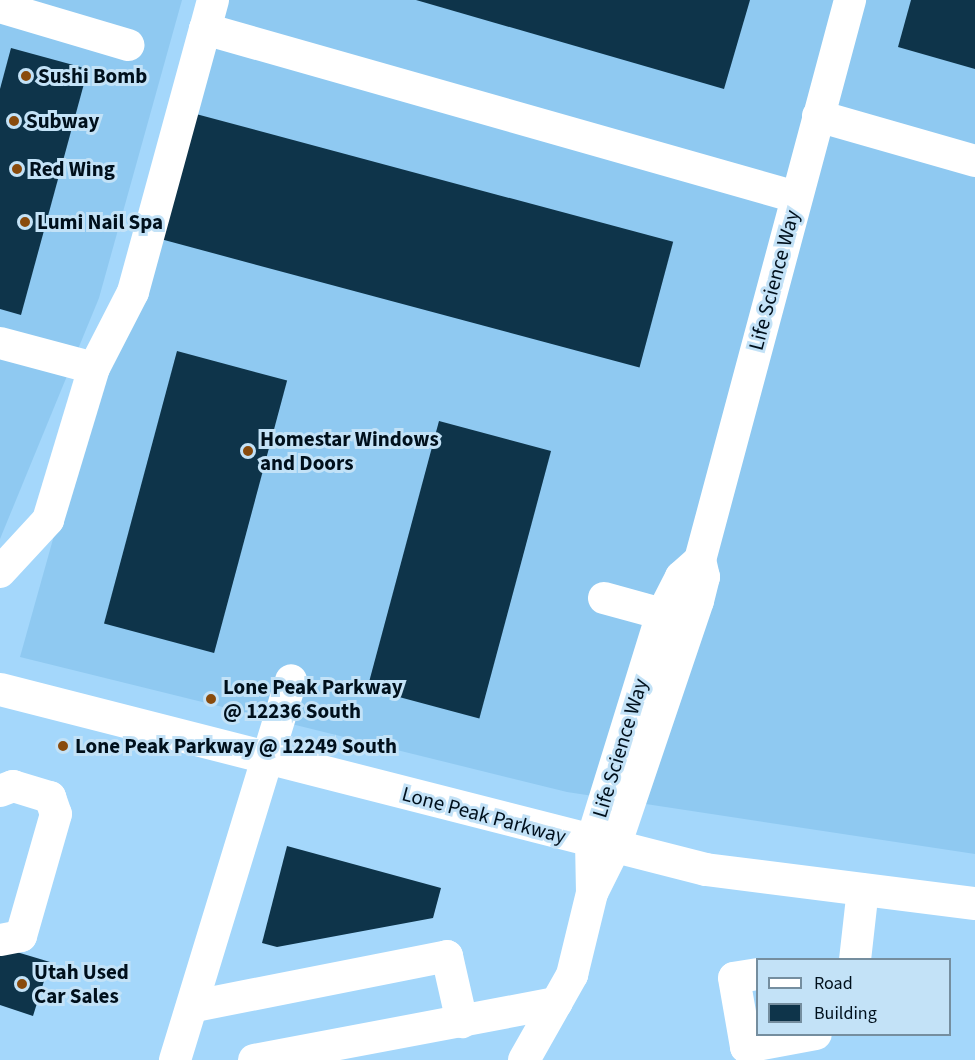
<!DOCTYPE html>
<style>
body{margin:0}
#map{position:relative;width:975px;height:1060px;overflow:hidden;background:#a4d7fb;font-family:"Source Sans 3",sans-serif}
div>[style]{position:absolute}
.built>*{inset:0;background:#8fc9f1}
.building>*{inset:0;background:#0e344a;transform-origin:0 0}
.minor>*{height:32px;margin:-16px;padding:0 16px;transform-origin:16px;border-radius:16px;background:#fff}
.major>*{height:33px;margin:-16.5px;padding:0 16.5px;transform-origin:16.5px;border-radius:16.5px;background:#fff}
.dots>*{width:16px;height:16px;translate:-50% -50%;box-sizing:border-box;border:3px solid #c3e2f7;border-radius:50%}
span{translate:-50% -50%;white-space:nowrap;text-align:center;line-height:1.15;-webkit-text-stroke:6px #c3e2f7;paint-order:stroke}
.poi-label{font-size:21px;color:#00101c;font-weight:700}
.left{translate:0 -50%;text-align:left}
.street-label{font-size:21px;color:#00101c}
.legend{position:absolute;left:756px;top:958px;width:195px;height:78px;box-sizing:border-box;background:#c3e2f7;border:2px solid #758e9f;margin:0;padding:8px 10px;list-style:none;font-size:18px;color:#00101c}
.legend li{display:flex;align-items:center;gap:12px;height:30px}
.legend b{width:30px;border:2px solid #758e9f}
</style>
<div id="map">
<div class="built">
<i style="clip-path:polygon(0 0,182px 0,99px 298px,0 539px)"></i>
<i style="clip-path:polygon(204px 0,975px 0,975px 854px,567px 792px,20px 657px)"></i>
</div>
<div class="building">
<i style="clip-path:polygon(416px 0,750px 0,724px 89px)"></i>
<i style="clip-path:polygon(911px 0,975px 0,975px 69px,898px 47px)"></i>
<i style="clip-path:polygon(11px 48px,88px 69px,21px 315px,0 309px,0 89px)"></i>
<i style="left:196px;top:114px;width:494px;height:130px;rotate:15deg"></i>
<i style="left:177px;top:351px;width:114px;height:282px;rotate:15deg"></i>
<i style="left:439px;top:421px;width:116px;height:277px;rotate:15deg"></i>
<i style="clip-path:polygon(287px 846px,441px 888px,433px 918px,277px 947px,262px 943px)"></i>
<i style="clip-path:polygon(0 947px,50px 962px,33px 1016px,0 1005px)"></i>
</div>
<div class="minor">
<i style="left:213px;top:0;width:30px;rotate:105deg"></i>
<i style="left:205px;top:29px;width:614px;rotate:15.87deg"></i>
<i style="left:0;top:7px;width:134px;rotate:16.5deg"></i>
<i style="left:818px;top:116px;width:163px;rotate:16deg"></i>
<i style="left:0;top:343px;width:97px;rotate:14.9deg"></i>
<i style="left:0;top:572px;width:71px;rotate:-47.3deg"></i>
<i style="left:48px;top:520px;width:159px;rotate:-73.2deg"></i>
<i style="left:94px;top:368px;width:85px;rotate:-62.8deg"></i>
<i style="left:133px;top:292px;width:273px;rotate:-74.7deg"></i>
<i style="left:604px;top:598px;width:60px;rotate:15.4deg"></i>
<i style="left:0;top:791px;width:14px;rotate:-21deg"></i>
<i style="left:13px;top:786px;width:39px;rotate:17deg"></i>
<i style="left:50px;top:797px;width:18px;rotate:71deg"></i>
<i style="left:56px;top:814px;width:127px;rotate:106deg"></i>
<i style="left:21px;top:936px;width:21px;rotate:169deg"></i>
<i style="left:592px;top:893px;width:49px;rotate:-63.4deg"></i>
<i style="left:614px;top:849px;width:262px;rotate:-71.3deg"></i>
<i style="left:698px;top:601px;width:25px;rotate:-76deg"></i>
<i style="left:704px;top:577px;width:17px;rotate:-103deg"></i>
<i style="left:700px;top:560px;width:580px;rotate:-75deg"></i>
<i style="left:855px;top:960px;width:71px;rotate:-83.6deg"></i>
<i style="left:758px;top:974px;width:24px;rotate:171deg"></i>
<i style="left:734px;top:978px;width:70px;rotate:80.1deg"></i>
<i style="left:746px;top:1047px;width:71px;rotate:-10.5deg"></i>
<i style="left:195px;top:1006px;width:257px;rotate:-11.2deg"></i>
<i style="left:447px;top:956px;width:68px;rotate:77.2deg"></i>
<i style="left:175px;top:1060px;width:397px;rotate:-73deg"></i>
<i style="left:254px;top:1060px;width:308px;rotate:-10.7deg"></i>
<i style="left:524px;top:1060px;width:98px;rotate:-60.5deg"></i>
<i style="left:572px;top:975px;width:84px;rotate:-76.3deg"></i>
<i style="left:592px;top:893px;width:50px;rotate:-91.1deg"></i>
<i style="left:591px;top:843px;width:240px;rotate:-72.8deg"></i>
<i style="left:662px;top:614px;width:42px;rotate:-62.8deg"></i>
<i style="left:681px;top:577px;width:25px;rotate:-42deg"></i>
</div>
<div class="major">
<i style="left:0;top:689px;width:728px;rotate:14.32deg"></i>
<i style="left:705px;top:869px;width:272px;rotate:7.2deg"></i>
</div>
<div class="dots">
<i style="left:26px;top:76px;background:#894b0d"></i>
<i style="left:14px;top:121px;background:#894b0d"></i>
<i style="left:17px;top:169px;background:#894b0d"></i>
<i style="left:25px;top:222px;background:#894b0d"></i>
<i style="left:248px;top:451px;background:#894b0d"></i>
<i style="left:211px;top:699px;background:#894b0d"></i>
<i style="left:63px;top:746px;background:#894b0d"></i>
<i style="left:22px;top:984px;background:#894b0d"></i>
</div>
<div class="poi-label">
<span class="left" style="left:38px;top:76px">Sushi Bomb</span>
<span class="left" style="left:26px;top:121px">Subway</span>
<span class="left" style="left:29px;top:169px">Red Wing</span>
<span class="left" style="left:37px;top:222px">Lumi Nail Spa</span>
<span class="left" style="left:260px;top:451px">Homestar Windows<br>and Doors</span>
<span class="left" style="left:223px;top:699px">Lone Peak Parkway<br>@ 12236 South</span>
<span class="left" style="left:75px;top:746px">Lone Peak Parkway @ 12249 South</span>
<span class="left" style="left:34px;top:984px">Utah Used<br>Car Sales</span>
</div>
<div class="street-label">
<span style="left:774px;top:280px;rotate:-75deg">Life Science Way</span>
<span style="left:620px;top:748px;rotate:-73deg">Life Science Way</span>
<span style="left:484px;top:815px;rotate:15deg">Lone Peak Parkway</span>
</div>
<ul class="legend">
<li><b style="height:8px;background:#fff"></b>Road</li>
<li><b style="height:16px;background:#0e344a"></b>Building</li>
</ul>
</div>
